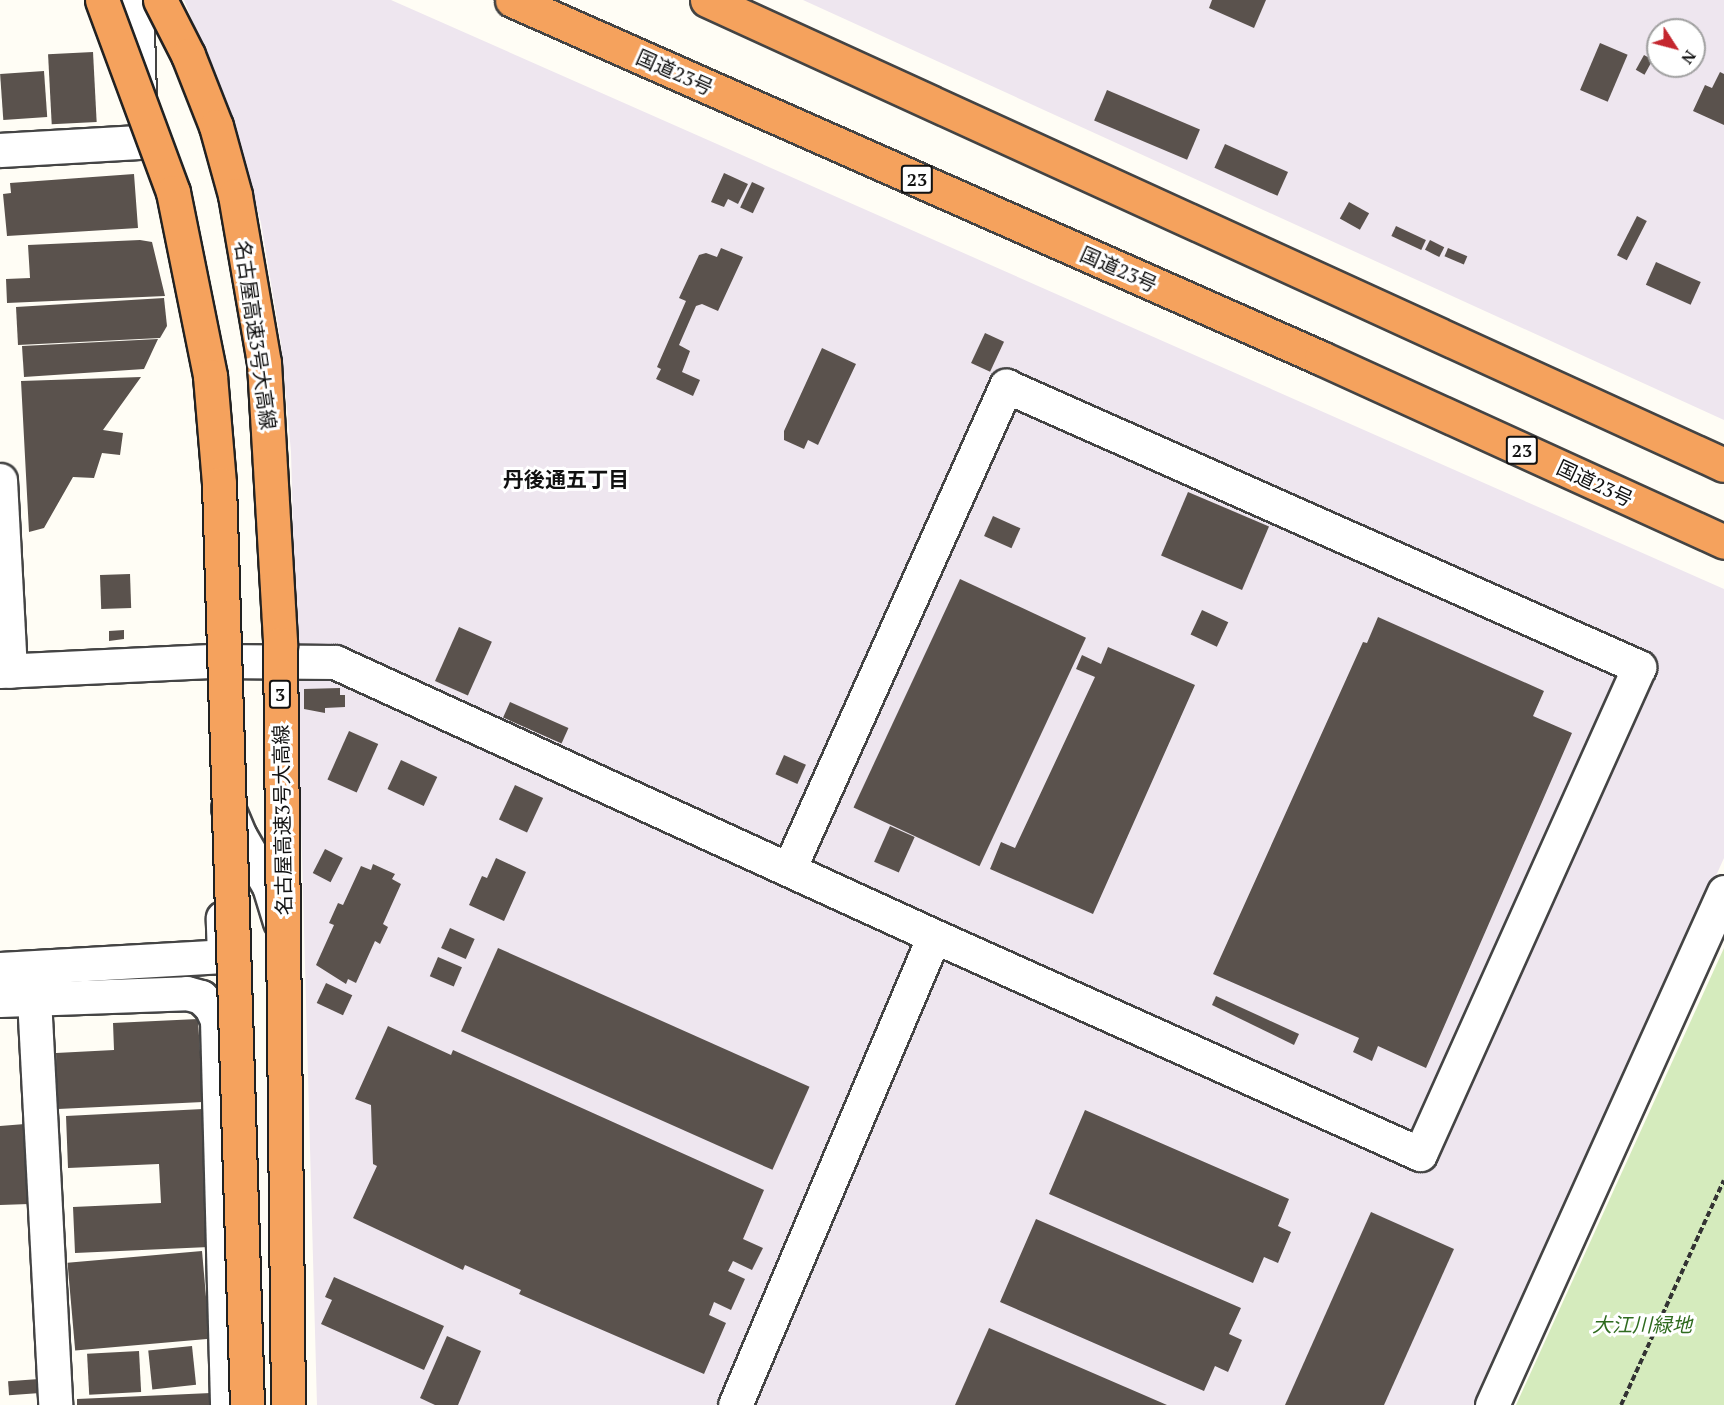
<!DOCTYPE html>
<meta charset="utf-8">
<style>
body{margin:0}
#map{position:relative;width:1724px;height:1405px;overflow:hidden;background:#fffdf5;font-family:"PT Serif","Noto Sans JP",serif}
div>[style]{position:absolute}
.industrial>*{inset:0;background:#eee6ef}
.green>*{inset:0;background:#d5ebbd}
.building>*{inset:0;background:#5a524d;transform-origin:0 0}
.path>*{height:4px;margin-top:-2px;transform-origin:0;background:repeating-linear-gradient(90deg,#333 0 6px,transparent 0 9px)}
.roads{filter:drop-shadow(2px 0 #444) drop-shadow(-2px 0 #444) drop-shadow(0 2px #444) drop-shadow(0 -2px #444)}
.minor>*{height:33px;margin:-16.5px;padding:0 16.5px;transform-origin:16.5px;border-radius:16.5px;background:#fff}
.highway>*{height:33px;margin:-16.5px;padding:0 16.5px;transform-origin:16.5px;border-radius:16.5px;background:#f5a25d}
.bridges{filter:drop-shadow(2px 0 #222) drop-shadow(-2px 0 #222) drop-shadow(0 2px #222) drop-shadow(0 -2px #222)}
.highway-bridge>*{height:33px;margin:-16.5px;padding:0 16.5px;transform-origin:16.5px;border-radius:16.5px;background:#f5a25d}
span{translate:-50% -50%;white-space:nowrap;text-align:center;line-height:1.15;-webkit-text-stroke:6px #fff;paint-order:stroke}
.shield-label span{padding:2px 4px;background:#fff;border:2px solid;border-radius:4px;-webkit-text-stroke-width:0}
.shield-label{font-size:18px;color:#111;font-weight:700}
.street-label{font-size:20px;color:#111}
.park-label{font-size:20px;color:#2f6b1f;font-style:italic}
.neighbourhood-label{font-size:21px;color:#111;font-weight:700}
.north{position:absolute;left:1646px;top:18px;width:60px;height:60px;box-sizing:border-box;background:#fff;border:2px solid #a0a0a0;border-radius:50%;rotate:126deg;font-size:16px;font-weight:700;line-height:24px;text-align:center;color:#111}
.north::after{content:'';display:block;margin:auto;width:21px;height:27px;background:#c4262e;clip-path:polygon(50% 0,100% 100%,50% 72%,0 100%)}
</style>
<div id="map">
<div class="industrial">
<i style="clip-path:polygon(184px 0,391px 0,1724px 589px,1724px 858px,1477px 1405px,317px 1405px,291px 452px,281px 343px,261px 223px,240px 141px)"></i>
<i style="clip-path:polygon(evenodd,803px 0,1724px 0,1724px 420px,803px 0,1658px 30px,1694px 30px,1694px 66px,1658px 66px,1658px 30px)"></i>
</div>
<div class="green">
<i style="clip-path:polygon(1724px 948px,1724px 1405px,1516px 1405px)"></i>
</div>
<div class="building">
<i style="clip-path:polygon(1212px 0,1266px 0,1254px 28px,1209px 8px)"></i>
<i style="left:1600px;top:43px;width:30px;height:51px;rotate:23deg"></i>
<i style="left:93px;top:52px;width:70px;height:45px;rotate:87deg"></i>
<i style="left:1644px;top:55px;width:10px;height:17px;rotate:29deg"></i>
<i style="left:44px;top:71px;width:46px;height:44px;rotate:86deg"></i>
<i style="clip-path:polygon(1720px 72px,1724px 74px,1724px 125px,1693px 111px,1705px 85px,1712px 88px)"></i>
<i style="left:1107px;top:90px;width:101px;height:33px;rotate:23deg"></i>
<i style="left:1225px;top:144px;width:69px;height:26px;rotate:24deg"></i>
<i style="clip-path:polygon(724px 173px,748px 184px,738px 204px,728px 199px,724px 207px,711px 202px)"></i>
<i style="clip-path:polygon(134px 174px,138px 228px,7px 236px,3px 194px,11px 193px,10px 183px)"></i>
<i style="left:752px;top:182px;width:14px;height:28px;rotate:25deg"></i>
<i style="left:1349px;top:202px;width:23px;height:19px;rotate:29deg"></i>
<i style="left:1637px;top:216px;width:11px;height:44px;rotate:27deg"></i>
<i style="left:1396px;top:226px;width:33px;height:11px;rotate:25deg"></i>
<i style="clip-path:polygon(140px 240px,152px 242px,165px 296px,7px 303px,6px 279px,30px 278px,28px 245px)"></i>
<i style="left:1430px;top:240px;width:16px;height:11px;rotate:27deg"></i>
<i style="clip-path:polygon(721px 248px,743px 257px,718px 311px,702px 304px,696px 306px,679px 345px,690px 351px,682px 372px,700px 380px,693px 396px,656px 379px,661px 369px,657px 367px,686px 301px,679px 298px,699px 255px,706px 253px,717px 257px)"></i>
<i style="left:1448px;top:248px;width:21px;height:9px;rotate:23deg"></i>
<i style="left:1656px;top:262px;width:49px;height:25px;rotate:24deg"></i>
<i style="clip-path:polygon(164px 298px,167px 326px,160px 338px,18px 345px,16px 307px)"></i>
<i style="left:985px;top:333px;width:21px;height:33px;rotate:25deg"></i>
<i style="clip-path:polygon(158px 339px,144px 369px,24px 377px,22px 346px)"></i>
<i style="clip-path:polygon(822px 348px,856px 364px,818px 445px,808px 440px,804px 449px,784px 440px,784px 431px)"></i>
<i style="clip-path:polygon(141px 377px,103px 430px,123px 433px,120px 455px,102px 453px,94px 478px,73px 477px,44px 528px,29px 532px,21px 381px)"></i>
<i style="left:1188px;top:492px;width:88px;height:69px;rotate:23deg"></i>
<i style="left:993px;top:516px;width:30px;height:22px;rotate:24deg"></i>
<i style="left:130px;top:574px;width:34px;height:30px;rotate:88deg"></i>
<i style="left:960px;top:579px;width:139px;height:252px;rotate:25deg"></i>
<i style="left:1202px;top:610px;width:29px;height:27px;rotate:25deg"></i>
<i style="clip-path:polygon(1378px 617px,1544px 691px,1533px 716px,1572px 733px,1426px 1068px,1378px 1046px,1372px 1061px,1353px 1052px,1359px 1038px,1213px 974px,1363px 642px,1367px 643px)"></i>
<i style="left:459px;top:627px;width:36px;height:59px;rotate:24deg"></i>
<i style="clip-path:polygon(124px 630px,124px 639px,109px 641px,109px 631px)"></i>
<i style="clip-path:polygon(1108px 647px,1195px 685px,1093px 914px,990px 869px,1001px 842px,1015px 848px,1095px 677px,1076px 669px,1082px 655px,1101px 664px)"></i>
<i style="clip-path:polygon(340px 688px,340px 695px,345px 695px,345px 707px,325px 708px,325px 713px,304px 709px,304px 689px)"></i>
<i style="left:510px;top:702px;width:64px;height:17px;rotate:24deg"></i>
<i style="left:349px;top:731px;width:32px;height:53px;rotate:24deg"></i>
<i style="left:784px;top:755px;width:24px;height:21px;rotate:24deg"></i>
<i style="left:401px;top:760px;width:40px;height:32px;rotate:25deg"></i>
<i style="left:515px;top:785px;width:31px;height:38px;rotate:25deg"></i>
<i style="left:890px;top:826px;width:27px;height:39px;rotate:24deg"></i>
<i style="left:325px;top:849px;width:20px;height:27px;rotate:27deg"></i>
<i style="clip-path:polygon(496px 858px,526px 872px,504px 921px,469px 905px,482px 876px,487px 878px)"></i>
<i style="clip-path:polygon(373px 864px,395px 874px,392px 879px,401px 884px,383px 924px,388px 927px,380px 944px,375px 941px,356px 983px,348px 979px,346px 984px,316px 965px,334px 925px,329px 923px,338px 903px,343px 905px,361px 866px,371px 870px)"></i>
<i style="left:450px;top:928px;width:27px;height:22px;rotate:24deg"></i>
<i style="left:498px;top:948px;width:341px;height:91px;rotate:24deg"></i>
<i style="left:438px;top:957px;width:26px;height:21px;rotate:23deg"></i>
<i style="left:326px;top:983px;width:29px;height:22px;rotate:25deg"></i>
<i style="clip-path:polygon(1216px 996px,1299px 1034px,1294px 1045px,1212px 1005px)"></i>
<i style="clip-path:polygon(198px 1019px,203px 1102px,58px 1109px,56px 1053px,114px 1050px,113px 1023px)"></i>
<i style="clip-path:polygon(388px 1026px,451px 1055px,453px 1050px,764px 1190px,743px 1239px,763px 1248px,752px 1270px,733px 1261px,728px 1271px,745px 1279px,731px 1310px,714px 1302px,709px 1315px,726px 1323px,704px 1374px,519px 1294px,521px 1290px,465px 1265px,463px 1270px,353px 1218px,377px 1166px,373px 1164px,371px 1105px,355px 1099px)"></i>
<i style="clip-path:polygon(203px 1109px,209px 1247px,75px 1253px,73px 1207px,161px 1203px,159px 1164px,68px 1168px,66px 1116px)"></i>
<i style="clip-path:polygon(1085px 1110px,1289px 1199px,1278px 1226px,1291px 1232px,1278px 1263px,1264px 1257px,1253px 1283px,1049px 1194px)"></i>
<i style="clip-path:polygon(25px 1124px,29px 1204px,0 1205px,0 1126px)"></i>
<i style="clip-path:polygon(1371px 1212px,1454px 1249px,1384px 1405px,1285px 1405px)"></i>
<i style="clip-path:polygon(1036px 1219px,1241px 1308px,1229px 1334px,1242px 1340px,1228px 1372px,1215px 1366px,1204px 1391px,1000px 1302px)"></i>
<i style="left:202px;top:1251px;width:88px;height:135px;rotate:85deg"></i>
<i style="clip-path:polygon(334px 1277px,444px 1326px,424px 1370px,321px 1324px,332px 1300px,325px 1297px)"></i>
<i style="clip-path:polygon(989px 1328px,1167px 1405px,955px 1405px)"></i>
<i style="clip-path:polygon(447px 1336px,481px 1351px,458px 1405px,435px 1405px,420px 1398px)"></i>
<i style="left:192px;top:1346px;width:39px;height:44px;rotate:84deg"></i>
<i style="left:139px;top:1351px;width:41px;height:52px;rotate:87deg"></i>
<i style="left:39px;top:1379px;width:14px;height:31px;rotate:86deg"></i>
<i style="clip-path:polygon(211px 1393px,212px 1405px,77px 1405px,77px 1399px)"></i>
</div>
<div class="path">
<i style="left:1621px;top:1405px;width:247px;rotate:-65.4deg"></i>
</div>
<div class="roads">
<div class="minor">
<i style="left:136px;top:0;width:93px;rotate:88.2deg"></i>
<i style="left:0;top:150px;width:140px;rotate:-3.3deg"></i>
<i style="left:0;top:480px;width:191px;rotate:87deg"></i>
<i style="left:0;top:671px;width:216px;rotate:-2.7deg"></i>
<i style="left:216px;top:661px;width:119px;rotate:0.5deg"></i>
<i style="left:335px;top:662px;width:659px;rotate:24.58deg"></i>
<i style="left:934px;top:936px;width:509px;rotate:112.99deg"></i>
<i style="left:228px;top:808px;width:30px;rotate:67deg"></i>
<i style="left:240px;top:836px;width:58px;rotate:59.9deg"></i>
<i style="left:269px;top:886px;width:37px;rotate:73deg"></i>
<i style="left:789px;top:869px;width:530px;rotate:-65.81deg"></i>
<i style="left:1006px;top:386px;width:693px;rotate:23.94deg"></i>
<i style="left:1639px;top:667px;width:534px;rotate:114.21deg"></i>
<i style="left:1420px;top:1154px;width:533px;rotate:-155.84deg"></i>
<i style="left:0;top:969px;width:224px;rotate:-3.3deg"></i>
<i style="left:224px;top:956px;width:38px;rotate:-92deg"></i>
<i style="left:34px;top:998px;width:408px;rotate:87deg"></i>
<i style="left:0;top:1000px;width:187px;rotate:-2.1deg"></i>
<i style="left:187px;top:993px;width:15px;rotate:16deg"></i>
<i style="left:201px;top:997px;width:14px;rotate:45deg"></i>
<i style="left:211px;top:1007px;width:14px;rotate:65deg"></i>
<i style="left:217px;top:1020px;width:385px;rotate:88.5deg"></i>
<i style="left:1492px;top:1405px;width:563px;rotate:-65.67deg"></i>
</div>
<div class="highway">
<i style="left:512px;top:0;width:885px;rotate:23.87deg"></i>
<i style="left:1321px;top:358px;width:443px;rotate:24.5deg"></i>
<i style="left:707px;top:0;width:1118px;rotate:24.57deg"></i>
</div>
</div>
<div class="bridges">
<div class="highway-bridge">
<i style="left:102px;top:0;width:205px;rotate:69.7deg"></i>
<i style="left:173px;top:192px;width:188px;rotate:78.6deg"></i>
<i style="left:210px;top:376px;width:108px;rotate:85.2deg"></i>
<i style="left:219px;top:484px;width:921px;rotate:88.26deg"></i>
<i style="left:160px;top:0;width:62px;rotate:63deg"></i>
<i style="left:188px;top:55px;width:76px;rotate:68.5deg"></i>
<i style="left:216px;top:126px;width:72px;rotate:74.6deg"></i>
<i style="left:235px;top:195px;width:170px;rotate:80.2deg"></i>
<i style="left:264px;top:363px;width:281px;rotate:86.7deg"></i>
<i style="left:280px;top:644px;width:761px;rotate:89.4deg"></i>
</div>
</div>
<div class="shield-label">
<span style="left:917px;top:179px">23</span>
<span style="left:1522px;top:450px">23</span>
<span style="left:280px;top:694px">3</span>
</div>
<div class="street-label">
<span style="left:675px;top:72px;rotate:24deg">国道23号</span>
<span style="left:1119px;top:269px;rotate:24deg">国道23号</span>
<span style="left:256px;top:335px;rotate:82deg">名古屋高速3号大高線</span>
<span style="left:1595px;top:483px;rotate:25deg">国道23号</span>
<span style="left:282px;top:820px;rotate:-91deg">名古屋高速3号大高線</span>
</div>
<div class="park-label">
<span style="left:1642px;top:1324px">大江川緑地</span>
</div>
<div class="neighbourhood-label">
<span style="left:566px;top:479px">丹後通五丁目</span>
</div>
<div class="north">N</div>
</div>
